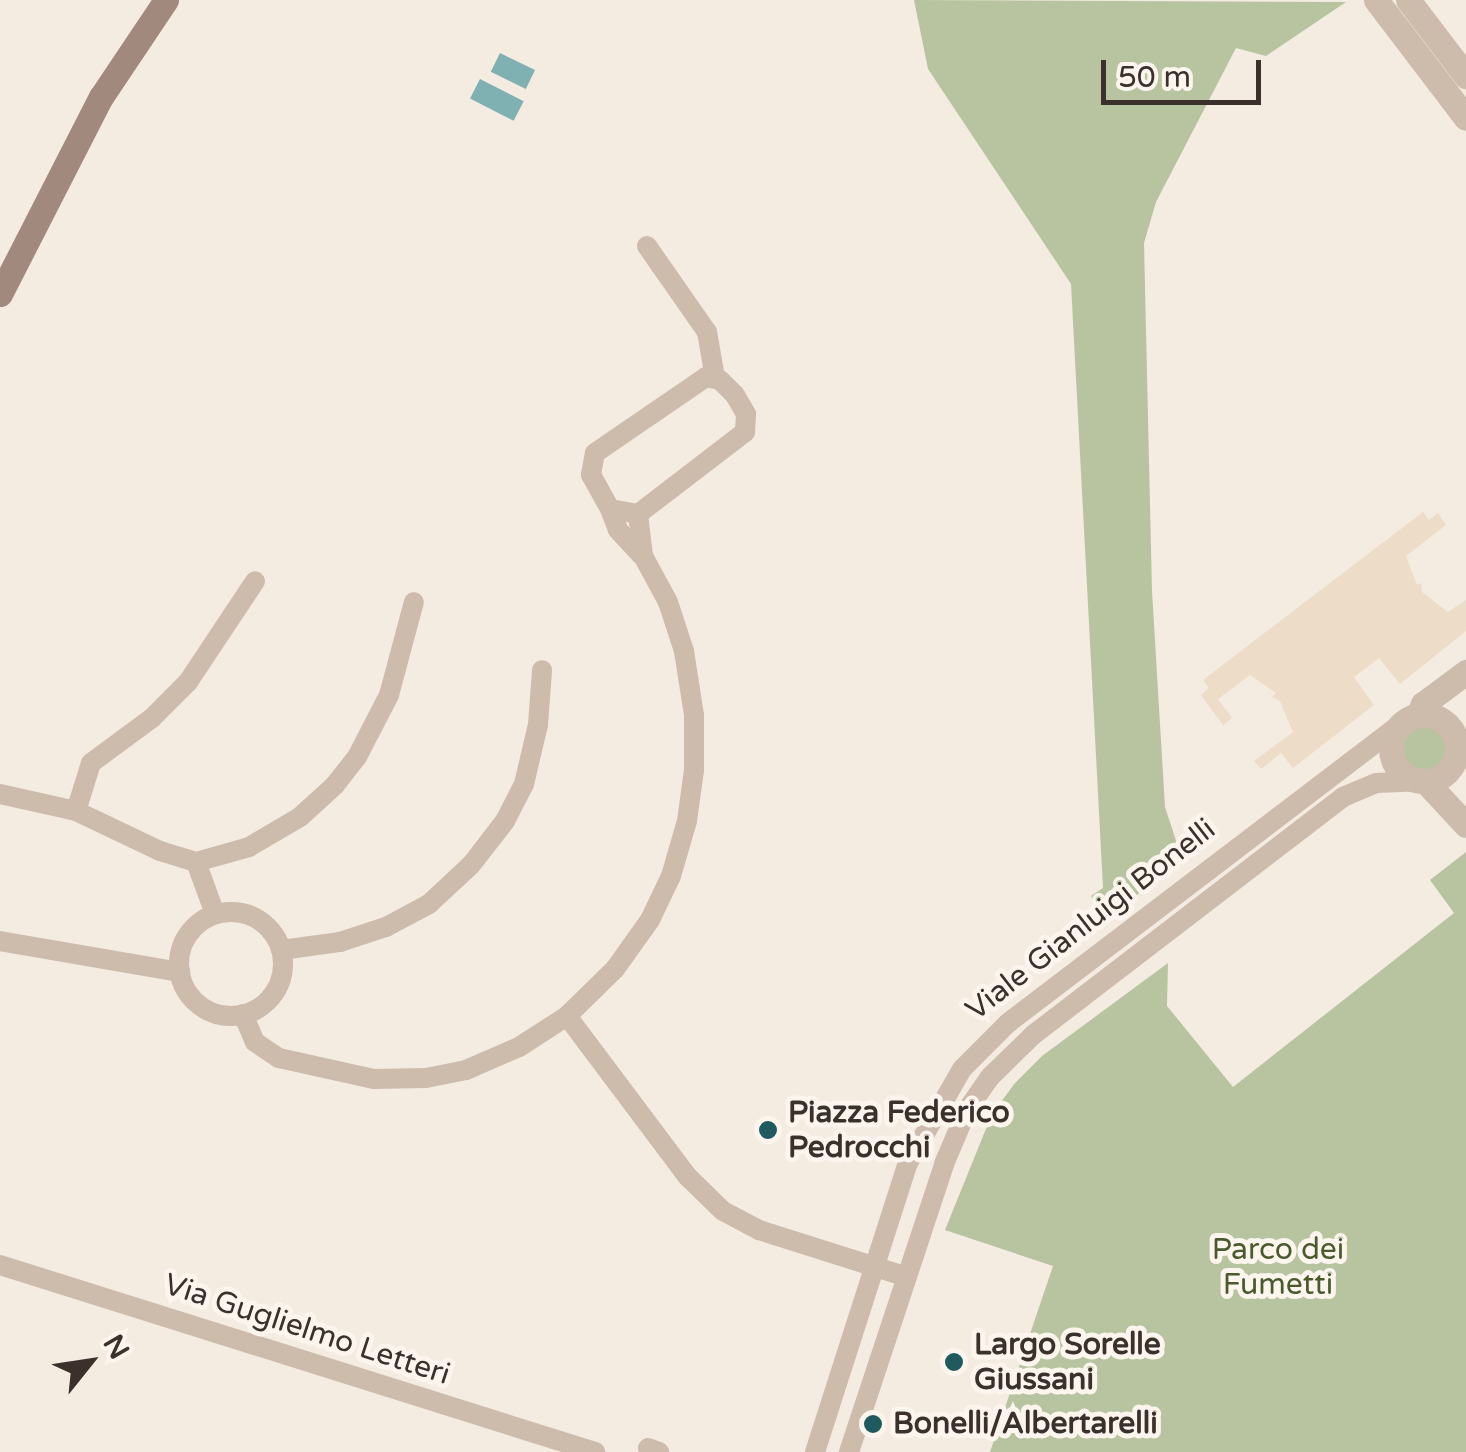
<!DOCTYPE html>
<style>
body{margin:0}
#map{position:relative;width:1466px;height:1452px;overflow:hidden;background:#f4ebe1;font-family:"Varela Round",sans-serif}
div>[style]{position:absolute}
.green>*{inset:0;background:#b8c4a0}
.round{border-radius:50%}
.plaza>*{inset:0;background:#ecdcc8}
.water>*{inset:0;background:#7fb0b2;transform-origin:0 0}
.minor>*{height:20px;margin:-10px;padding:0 10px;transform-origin:10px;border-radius:10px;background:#cdbbac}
.minor>.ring{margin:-10px;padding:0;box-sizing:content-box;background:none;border:20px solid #cdbbac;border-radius:50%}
.tertiary>*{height:25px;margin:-12.5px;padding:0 12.5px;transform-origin:12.5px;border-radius:12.5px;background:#cdbbac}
.tertiary>.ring{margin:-12.5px;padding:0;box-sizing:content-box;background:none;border:25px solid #cdbbac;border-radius:50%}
.secondary>*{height:25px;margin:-12.5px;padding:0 12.5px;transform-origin:12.5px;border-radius:12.5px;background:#a18a7d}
.dots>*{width:28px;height:28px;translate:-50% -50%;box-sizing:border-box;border:5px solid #fbf5ee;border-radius:50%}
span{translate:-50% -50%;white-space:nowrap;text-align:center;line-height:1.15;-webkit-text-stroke:10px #fbf5ee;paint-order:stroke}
.street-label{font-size:30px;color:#3b302b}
.poi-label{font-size:30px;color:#3b302b;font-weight:700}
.left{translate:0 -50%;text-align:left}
.park-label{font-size:30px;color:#4a5a2e}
.north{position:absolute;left:40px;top:1312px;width:100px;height:100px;-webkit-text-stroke:8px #fbf5ee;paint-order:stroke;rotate:60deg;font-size:28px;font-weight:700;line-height:40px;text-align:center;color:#3b302b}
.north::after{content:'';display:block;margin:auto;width:35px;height:45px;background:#3b302b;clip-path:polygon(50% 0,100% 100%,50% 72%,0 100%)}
.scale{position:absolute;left:1101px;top:60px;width:160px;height:45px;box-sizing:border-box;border:5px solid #3b302b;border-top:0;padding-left:12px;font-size:30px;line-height:35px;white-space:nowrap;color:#3b302b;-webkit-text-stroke:8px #fbf5ee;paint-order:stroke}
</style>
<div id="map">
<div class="green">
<i style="clip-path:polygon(914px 0,1346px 2px,1266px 56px,1236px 48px,1156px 202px,1144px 243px,1152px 591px,1165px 807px,1182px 859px,1107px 919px,1091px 896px,1103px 888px,1071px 284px,928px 69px)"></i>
<i class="round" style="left:1403px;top:726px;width:44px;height:44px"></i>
<i style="clip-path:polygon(1466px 852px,1466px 1452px,990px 1452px,1053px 1266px,945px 1230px,992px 1114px,1015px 1083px,1042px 1056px,1168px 963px,1167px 1006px,1233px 1087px,1454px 913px,1430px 880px)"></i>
</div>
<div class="plaza">
<i style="clip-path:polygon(1423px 512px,1429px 520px,1438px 513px,1446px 525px,1406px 556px,1417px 585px,1421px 583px,1422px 592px,1448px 612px,1466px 600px,1466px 631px,1400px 684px,1379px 658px,1354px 677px,1374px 705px,1293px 768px,1281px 753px,1261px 769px,1254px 761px,1293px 732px,1280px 701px,1272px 697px,1276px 693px,1250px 675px,1218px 699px,1232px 718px,1223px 725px,1201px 695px,1209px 688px,1203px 680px)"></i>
</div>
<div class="water">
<i style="left:500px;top:53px;width:39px;height:21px;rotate:26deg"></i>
<i style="left:480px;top:79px;width:49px;height:22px;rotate:27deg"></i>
</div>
<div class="minor">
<i style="left:647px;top:246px;width:105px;rotate:55.1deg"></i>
<i style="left:707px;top:332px;width:47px;rotate:80.1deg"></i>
<i style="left:706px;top:377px;width:14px;rotate:12deg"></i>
<i style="left:720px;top:380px;width:21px;rotate:45deg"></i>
<i style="left:735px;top:395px;width:22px;rotate:60deg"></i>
<i style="left:746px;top:414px;width:18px;rotate:93deg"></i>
<i style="left:745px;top:432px;width:135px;rotate:142.5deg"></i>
<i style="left:638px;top:514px;width:28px;rotate:-170deg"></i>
<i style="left:610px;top:509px;width:39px;rotate:-119deg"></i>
<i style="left:591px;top:475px;width:22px;rotate:-80deg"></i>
<i style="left:595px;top:453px;width:135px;rotate:-34.4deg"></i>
<i style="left:610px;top:509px;width:22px;rotate:69deg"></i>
<i style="left:618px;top:530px;width:34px;rotate:47deg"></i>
<i style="left:0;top:794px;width:78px;rotate:12.6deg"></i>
<i style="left:76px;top:811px;width:93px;rotate:25.5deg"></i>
<i style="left:160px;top:851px;width:38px;rotate:17deg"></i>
<i style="left:196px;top:862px;width:55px;rotate:-15.8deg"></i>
<i style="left:249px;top:847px;width:59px;rotate:-30.5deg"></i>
<i style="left:300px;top:817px;width:47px;rotate:-42.4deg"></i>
<i style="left:335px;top:785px;width:36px;rotate:-52deg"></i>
<i style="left:357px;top:757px;width:70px;rotate:-62.7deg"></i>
<i style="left:389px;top:695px;width:96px;rotate:-75deg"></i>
<i style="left:76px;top:811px;width:50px;rotate:-72.6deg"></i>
<i style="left:91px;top:763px;width:76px;rotate:-36.4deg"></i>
<i style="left:152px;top:718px;width:51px;rotate:-45deg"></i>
<i style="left:188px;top:682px;width:121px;rotate:-56.4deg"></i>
<i style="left:196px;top:862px;width:55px;rotate:69.9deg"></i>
<i class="ring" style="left:179px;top:912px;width:84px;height:84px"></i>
<i style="left:0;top:941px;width:183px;rotate:9.8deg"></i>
<i style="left:281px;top:950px;width:60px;rotate:-7.7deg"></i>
<i style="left:340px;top:942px;width:48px;rotate:-18.1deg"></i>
<i style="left:386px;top:927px;width:49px;rotate:-28.1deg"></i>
<i style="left:429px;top:904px;width:57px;rotate:-42.9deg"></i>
<i style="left:471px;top:865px;width:56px;rotate:-52.3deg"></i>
<i style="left:505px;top:821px;width:42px;rotate:-62.8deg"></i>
<i style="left:524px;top:784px;width:61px;rotate:-76.7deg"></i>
<i style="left:538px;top:725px;width:55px;rotate:-85.8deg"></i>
<i style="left:243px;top:1014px;width:30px;rotate:67deg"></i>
<i style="left:255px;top:1042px;width:29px;rotate:34deg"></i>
<i style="left:279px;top:1058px;width:97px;rotate:12.5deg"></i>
<i style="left:374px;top:1079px;width:52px;rotate:-1.1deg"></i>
<i style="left:426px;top:1078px;width:41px;rotate:-11.3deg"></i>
<i style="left:466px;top:1070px;width:58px;rotate:-23.5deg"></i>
<i style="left:519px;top:1047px;width:57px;rotate:-32.9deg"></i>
<i style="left:567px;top:1016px;width:67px;rotate:-44.4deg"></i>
<i style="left:615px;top:969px;width:60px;rotate:-54.5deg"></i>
<i style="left:650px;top:920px;width:49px;rotate:-64.5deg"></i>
<i style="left:671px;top:876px;width:57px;rotate:-73.8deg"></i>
<i style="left:687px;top:821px;width:51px;rotate:-82.2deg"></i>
<i style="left:694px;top:770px;width:55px;rotate:-90deg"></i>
<i style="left:694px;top:715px;width:65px;rotate:-98.9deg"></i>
<i style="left:684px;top:651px;width:52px;rotate:-108.1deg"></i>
<i style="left:668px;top:602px;width:52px;rotate:-118.5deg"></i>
<i style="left:643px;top:556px;width:42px;rotate:-96.8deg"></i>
<i style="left:567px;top:1016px;width:200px;rotate:53.1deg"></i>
<i style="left:687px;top:1176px;width:50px;rotate:44.2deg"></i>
<i style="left:723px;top:1211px;width:41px;rotate:27.8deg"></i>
<i style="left:759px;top:1230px;width:155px;rotate:17.6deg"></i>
<i style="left:0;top:1265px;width:624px;rotate:17.45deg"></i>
<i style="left:648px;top:1448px;width:12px;rotate:20deg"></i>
<i style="left:815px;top:1452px;width:304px;rotate:-72.2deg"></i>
<i style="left:908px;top:1163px;width:108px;rotate:-60.1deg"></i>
<i style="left:962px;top:1069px;width:65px;rotate:-45deg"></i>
<i style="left:1008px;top:1023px;width:495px;rotate:-37.3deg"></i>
<i style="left:849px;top:1452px;width:303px;rotate:-71.7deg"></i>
<i style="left:944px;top:1164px;width:59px;rotate:-66.9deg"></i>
<i style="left:967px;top:1110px;width:40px;rotate:-55.1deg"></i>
<i style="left:990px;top:1077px;width:60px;rotate:-44.3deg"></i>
<i style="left:1033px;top:1035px;width:391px;rotate:-37.5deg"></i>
<i style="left:1343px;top:797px;width:36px;rotate:-23deg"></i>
<i style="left:1376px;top:783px;width:49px;rotate:-2.3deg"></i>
</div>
<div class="tertiary">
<i style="left:1376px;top:0;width:148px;rotate:52.7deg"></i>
<i style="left:1408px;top:0;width:96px;rotate:52.7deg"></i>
<i style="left:1418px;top:715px;width:12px;rotate:-66deg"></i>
<i style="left:1423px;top:704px;width:54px;rotate:-36.7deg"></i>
<i class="ring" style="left:1391px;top:715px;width:41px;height:41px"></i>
<i style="left:1425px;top:781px;width:60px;rotate:47deg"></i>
</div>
<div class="secondary">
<i style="left:0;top:294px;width:221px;rotate:-62.9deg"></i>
<i style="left:101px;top:97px;width:117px;rotate:-56.2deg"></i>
</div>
<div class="dots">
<i style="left:768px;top:1130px;background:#1f5a5e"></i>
<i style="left:954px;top:1362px;background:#1f5a5e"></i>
<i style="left:873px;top:1424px;background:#1f5a5e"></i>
</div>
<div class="street-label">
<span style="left:1091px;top:920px;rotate:-38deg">Viale Gianluigi Bonelli</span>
<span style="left:307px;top:1330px;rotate:18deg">Via Guglielmo Letteri</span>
</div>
<div class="poi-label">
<span class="left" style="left:788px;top:1130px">Piazza Federico<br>Pedrocchi</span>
<span class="left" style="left:974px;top:1362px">Largo Sorelle<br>Giussani</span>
<span class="left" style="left:893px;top:1424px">Bonelli/Albertarelli</span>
</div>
<div class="park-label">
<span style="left:1278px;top:1267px">Parco dei<br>Fumetti</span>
</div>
<div class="north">N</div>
<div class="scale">50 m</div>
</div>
